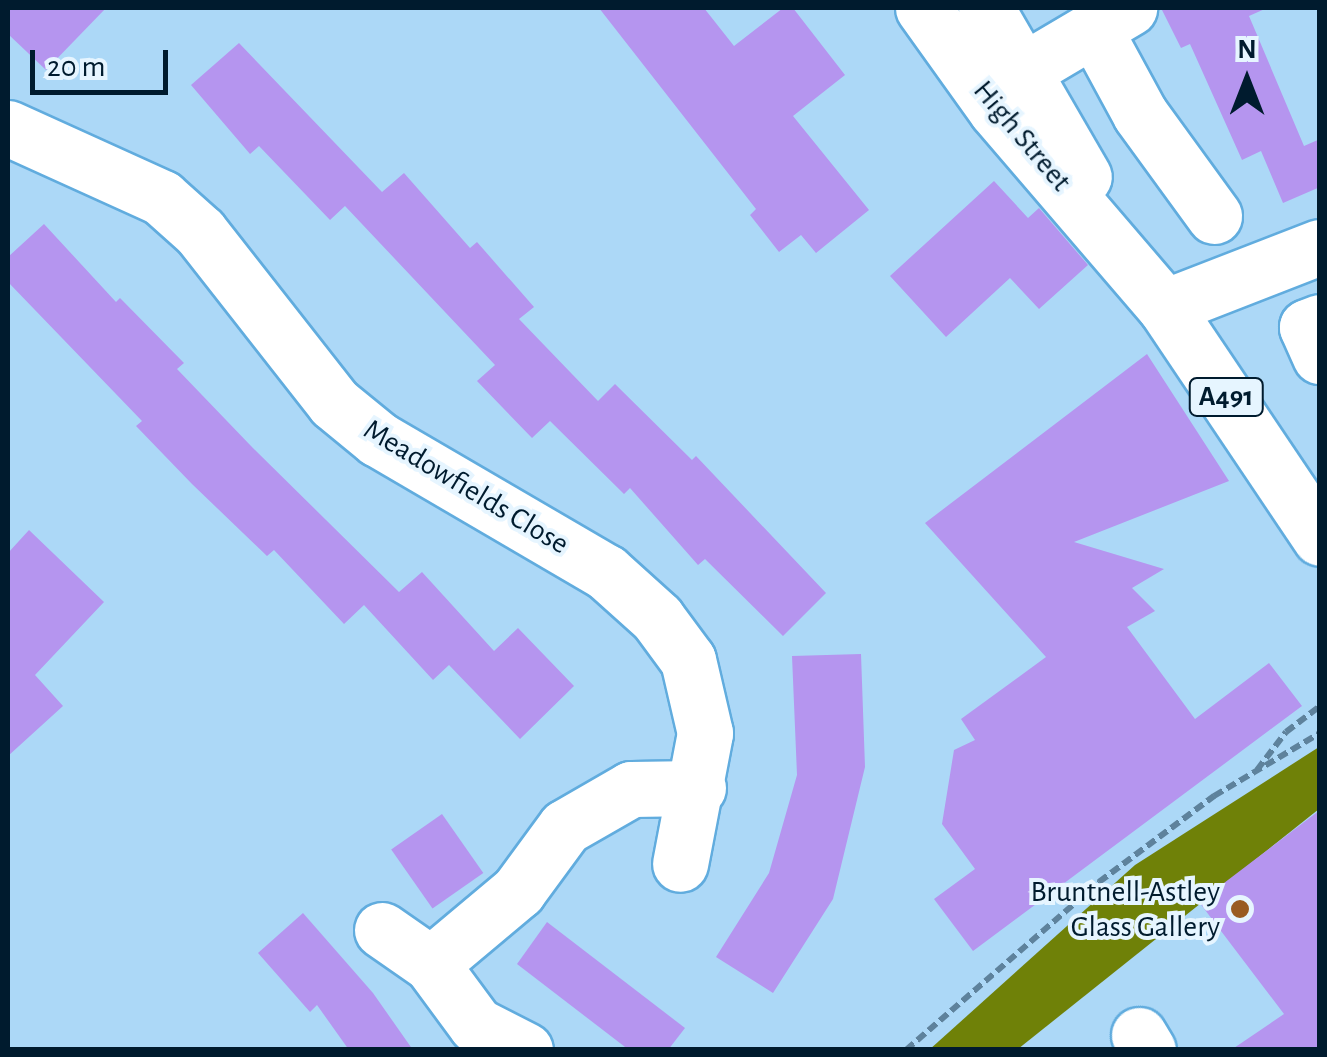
<!DOCTYPE html>
<style>
body{margin:0}
#map{position:relative;width:1327px;height:1057px;overflow:hidden;background:#acd8f7;font-family:"Alegreya Sans",sans-serif}
div>[style]{position:absolute}
.water>*{inset:0;background:#6f8108}
.building>*{inset:0;background:#b595ef;transform-origin:0 0}
.path>*{height:6px;margin-top:-3px;transform-origin:0;background:repeating-linear-gradient(90deg,#5e829c 0 10px,transparent 0 15px)}
.roads{filter:drop-shadow(2px 0 #61acde) drop-shadow(-2px 0 #61acde) drop-shadow(0 2px #61acde) drop-shadow(0 -2px #61acde)}
.minor>*{height:55px;margin:-27.5px;padding:0 27.5px;transform-origin:27.5px;border-radius:27.5px;background:#fff}
.highway>*{height:55px;margin:-27.5px;padding:0 27.5px;transform-origin:27.5px;border-radius:27.5px;background:#fff}
.dots>*{width:28px;height:28px;translate:-50% -50%;box-sizing:border-box;border:5px solid #e6f5ff;border-radius:50%}
span{translate:-50% -50%;white-space:nowrap;text-align:center;line-height:1.15;-webkit-text-stroke:8px #e6f5ff;paint-order:stroke}
.shield-label span{padding:2px 8px;background:#e6f5ff;border:2px solid;border-radius:8px;-webkit-text-stroke-width:0}
.shield-label{font-size:28px;color:#001b2e;font-weight:700}
.street-label{font-size:30px;color:#001b2e}
.poi-label{font-size:30px;color:#001b2e}
.right{translate:-100% -50%;text-align:right}
.frame{position:absolute;inset:0;border:10px solid #001b2e;pointer-events:none}
.north{position:absolute;left:1197px;top:30px;width:100px;height:100px;-webkit-text-stroke:8px #e6f5ff;paint-order:stroke;rotate:0deg;font-size:28px;font-weight:700;line-height:40px;text-align:center;color:#001b2e}
.north::after{content:'';display:block;margin:auto;width:35px;height:45px;background:#001b2e;clip-path:polygon(50% 0,100% 100%,50% 72%,0 100%)}
.scale{position:absolute;left:30px;top:50px;width:138px;height:45px;box-sizing:border-box;border:5px solid #001b2e;border-top:0;padding-left:12px;font-size:30px;line-height:35px;white-space:nowrap;color:#001b2e;-webkit-text-stroke:8px #e6f5ff;paint-order:stroke}
</style>
<div id="map">
<div class="water">
<i style="clip-path:polygon(1319px 747px,1319px 809px,1018px 1049px,929px 1050px,1135px 865px)"></i>
</div>
<div class="building">
<i style="clip-path:polygon(8px 8px,106px 8px,46px 70px,8px 34px)"></i>
<i style="clip-path:polygon(599px 8px,704px 8px,734px 46px,783px 8px,793px 8px,845px 75px,793px 116px,869px 210px,816px 253px,801px 235px,779px 252px,750px 215px,756px 209px)"></i>
<i style="clip-path:polygon(1161px 8px,1267px 8px,1249px 16px,1304px 146px,1320px 139px,1320px 187px,1283px 203px,1261px 151px,1242px 160px,1190px 44px,1181px 48px)"></i>
<i style="clip-path:polygon(239px 43px,382px 192px,404px 173px,470px 248px,477px 242px,534px 307px,519px 319px,598px 401px,615px 384px,692px 460px,696px 456px,826px 593px,783px 636px,705px 559px,698px 565px,630px 488px,624px 494px,550px 421px,532px 438px,477px 381px,495px 365px,345px 206px,330px 220px,259px 146px,250px 154px,191px 85px)"></i>
<i style="clip-path:polygon(994px 181px,1028px 218px,1039px 208px,1088px 265px,1039px 309px,1010px 278px,946px 337px,890px 276px)"></i>
<i style="clip-path:polygon(44px 224px,116px 302px,120px 298px,184px 363px,177px 369px,251px 446px,399px 592px,422px 572px,494px 651px,518px 628px,574px 686px,520px 739px,449px 665px,433px 680px,364px 605px,344px 624px,274px 550px,267px 556px,192px 484px,136px 426px,142px 421px,8px 282px,8px 257px)"></i>
<i style="clip-path:polygon(1147px 354px,1229px 481px,1074px 542px,1164px 569px,1132px 588px,1155px 611px,1127px 627px,1195px 719px,1269px 663px,1302px 706px,973px 951px,934px 899px,975px 869px,942px 824px,954px 750px,975px 740px,961px 719px,1046px 657px,925px 523px)"></i>
<i style="clip-path:polygon(29px 530px,104px 602px,35px 675px,63px 706px,8px 756px,8px 553px)"></i>
<i style="clip-path:polygon(861px 654px,865px 767px,833px 899px,773px 993px,716px 957px,769px 873px,797px 775px,792px 656px)"></i>
<i style="clip-path:polygon(1320px 810px,1320px 1050px,1231px 1050px,1284px 1014px,1199px 902px)"></i>
<i style="left:442px;top:814px;width:72px;height:62px;rotate:55deg"></i>
<i style="clip-path:polygon(303px 913px,373px 993px,413px 1050px,349px 1050px,317px 1005px,310px 1012px,258px 953px)"></i>
<i style="clip-path:polygon(547px 922px,685px 1028px,668px 1050px,629px 1050px,517px 964px)"></i>
</div>
<div class="path">
<i style="left:1257px;top:770px;width:48px;rotate:-52.7deg"></i>
<i style="left:1286px;top:732px;width:43px;rotate:-37.4deg"></i>
<i style="left:906px;top:1050px;width:256px;rotate:-41deg"></i>
<i style="left:1099px;top:882px;width:144px;rotate:-36.8deg"></i>
<i style="left:1214px;top:796px;width:123px;rotate:-30.7deg"></i>
</div>
<div class="roads">
<div class="minor">
<i style="left:1095px;top:31px;width:94px;rotate:61.5deg"></i>
<i style="left:1140px;top:114px;width:126px;rotate:54deg"></i>
<i style="left:978px;top:79px;width:49px;rotate:-11.8deg"></i>
<i style="left:1026px;top:69px;width:120px;rotate:-30.6deg"></i>
<i style="left:8px;top:128px;width:169px;rotate:24.4deg"></i>
<i style="left:162px;top:198px;width:51px;rotate:41.8deg"></i>
<i style="left:200px;top:232px;width:217px;rotate:51.9deg"></i>
<i style="left:334px;top:403px;width:57px;rotate:39.3deg"></i>
<i style="left:378px;top:439px;width:264px;rotate:30.3deg"></i>
<i style="left:606px;top:572px;width:69px;rotate:42deg"></i>
<i style="left:657px;top:618px;width:52px;rotate:53.6deg"></i>
<i style="left:688px;top:660px;width:75px;rotate:76.9deg"></i>
<i style="left:705px;top:733px;width:133px;rotate:100.8deg"></i>
<i style="left:1165px;top:307px;width:166px;rotate:-21.2deg"></i>
<i style="left:1320px;top:322px;width:14px;rotate:159deg"></i>
<i style="left:1307px;top:327px;width:32px;rotate:66deg"></i>
<i style="left:382px;top:930px;width:60px;rotate:34.8deg"></i>
<i style="left:431px;top:964px;width:76px;rotate:53.6deg"></i>
<i style="left:476px;top:1025px;width:55px;rotate:27deg"></i>
<i style="left:431px;top:964px;width:114px;rotate:-40deg"></i>
<i style="left:518px;top:891px;width:79px;rotate:-53.7deg"></i>
<i style="left:565px;top:827px;width:76px;rotate:-29.9deg"></i>
<i style="left:631px;top:789px;width:67px;rotate:-0.9deg"></i>
<i style="left:1139px;top:1035px;width:17px;rotate:59deg"></i>
</div>
<div class="highway">
<i style="left:923px;top:8px;width:125px;rotate:54.4deg"></i>
<i style="left:996px;top:110px;width:260px;rotate:49.4deg"></i>
<i style="left:1165px;top:307px;width:278px;rotate:56.1deg"></i>
<i style="left:986px;top:8px;width:195px;rotate:59.9deg"></i>
</div>
</div>
<div class="dots">
<i style="left:1240px;top:909px;background:#995b21"></i>
</div>
<div class="shield-label">
<span style="left:1226px;top:397px">A491</span>
</div>
<div class="street-label">
<span style="left:1022px;top:136px;rotate:50deg">High Street</span>
<span style="left:466px;top:487px;rotate:31deg">Meadowfields Close</span>
</div>
<div class="poi-label">
<span class="right" style="left:1220px;top:909px">Bruntnell-Astley<br>Glass Gallery</span>
</div>
<div class="frame"></div>
<div class="north">N</div>
<div class="scale">20 m</div>
</div>
